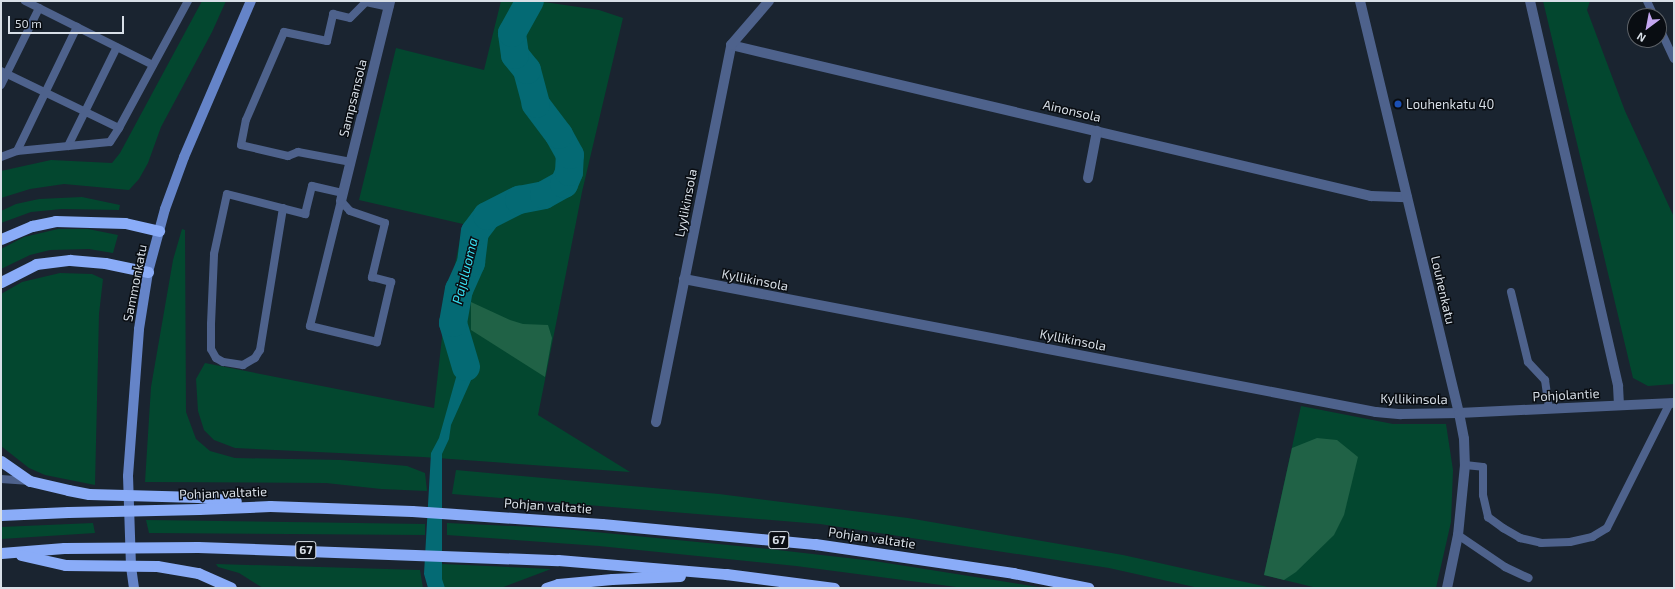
<!DOCTYPE html>
<style>
body{margin:0}
#map{position:relative;width:1675px;height:589px;overflow:hidden;background:#1a2430;font-family:"Exo 2",sans-serif}
div>[style]{position:absolute}
.green>*{inset:0;background:#03472f}
.forest>*{inset:0;background:#206246}
.water>*{inset:0;background:#046a74}
.river>*{height:28px;margin:-14px;padding:0 14px;transform-origin:14px;border-radius:14px;background:#046a74}
.service>*{height:8px;margin:-4px;padding:0 4px;transform-origin:4px;border-radius:4px;background:#4e628c}
.minor>*{height:10px;margin:-5px;padding:0 5px;transform-origin:5px;border-radius:5px;background:#4e628c}
.tertiary>*{height:10px;margin:-5px;padding:0 5px;transform-origin:5px;border-radius:5px;background:#4e628c}
.secondary>*{height:10px;margin:-5px;padding:0 5px;transform-origin:5px;border-radius:5px;background:#6584c8}
.trunk>*{height:11px;margin:-5.5px;padding:0 5.5px;transform-origin:5.5px;border-radius:5.5px;background:#8aacf8}
.trunk-bridge>*{height:11px;margin:-5.5px;padding:0 5.5px;transform-origin:5.5px;border-radius:5.5px;background:#8aacf8}
.dots>*{width:11px;height:11px;translate:-50% -50%;box-sizing:border-box;border:2px solid #090d12;border-radius:50%}
span{translate:-50% -50%;white-space:nowrap;text-align:center;line-height:1.15;-webkit-text-stroke:3px #090d12;paint-order:stroke}
.shield-label span{padding:1px 3px;background:#090d12;border:1px solid;border-radius:3px;-webkit-text-stroke-width:0}
.shield-label{font-size:12px;color:#d8dfe7;font-weight:700}
.street-label{font-size:13px;color:#d8dfe7}
.poi-label{font-size:13px;color:#d8dfe7}
.left{translate:0 -50%;text-align:left}
.water-label{font-size:14px;color:#38def0;font-style:italic}
.frame{position:absolute;inset:0;border:2px solid #d8dfe7;pointer-events:none}
.north{position:absolute;left:1627px;top:8px;width:40px;height:40px;box-sizing:border-box;background:#090d12;border:1px solid #5c6167;border-radius:50%;rotate:212deg;font-size:11px;font-weight:700;line-height:16px;text-align:center;color:#d8dfe7}
.north::after{content:'';display:block;margin:auto;width:14px;height:18px;background:#c4a7f1;clip-path:polygon(50% 0,100% 100%,50% 72%,0 100%)}
.scale{position:absolute;left:8px;top:16px;width:116px;height:18px;box-sizing:border-box;border:2px solid #d8dfe7;border-top:0;padding-left:5px;font-size:12px;line-height:14px;white-space:nowrap;color:#d8dfe7;-webkit-text-stroke:3px #090d12;paint-order:stroke}
</style>
<div id="map">
<div class="green">
<i style="clip-path:polygon(202px 1px,226px 1px,212px 32px,161px 127px,148px 163px,139px 179px,129px 190px,64px 184px,30px 189px,1px 198px,1px 171px,51px 160px,112px 163px,120px 153px)"></i>
<i style="clip-path:polygon(501px 1px,537px 1px,599px 10px,623px 18px,582px 192px,538px 415px,630px 472px,423px 457px,235px 448px,214px 440px,204px 430px,198px 411px,196px 379px,205px 363px,434px 408px,444px 320px,463px 224px,359px 200px,396px 48px,484px 70px)"></i>
<i style="clip-path:polygon(1543px 1px,1590px 1px,1587px 10px,1625px 111px,1674px 217px,1674px 384px,1648px 386px,1633px 378px)"></i>
<i style="clip-path:polygon(82px 197px,120px 205px,119px 210px,62px 209px,31px 212px,1px 223px,1px 211px,16px 204px,39px 199px)"></i>
<i style="clip-path:polygon(58px 229px,88px 229px,118px 235px,113px 253px,89px 249px,50px 250px,30px 255px,1px 269px,1px 249px,24px 237px)"></i>
<i style="clip-path:polygon(182px 229px,185px 230px,186px 412px,196px 439px,210px 451px,235px 458px,341px 460px,407px 466px,425px 473px,427px 491px,381px 489px,326px 483px,145px 482px,151px 387px,173px 260px)"></i>
<i style="clip-path:polygon(60px 273px,92px 274px,103px 279px,99px 314px,95px 485px,45px 475px,29px 468px,1px 446px,1px 294px,22px 282px)"></i>
<i style="clip-path:polygon(1301px 406px,1393px 424px,1446px 424px,1453px 470px,1451px 522px,1436px 588px,1317px 588px,1264px 575px)"></i>
<i style="clip-path:polygon(456px 470px,719px 494px,908px 518px,1123px 555px,1272px 588px,1199px 588px,1109px 568px,820px 524px,452px 494px)"></i>
<i style="clip-path:polygon(146px 520px,425px 524px,425px 535px,149px 533px)"></i>
<i style="clip-path:polygon(93px 523px,95px 533px,1px 539px,1px 527px)"></i>
<i style="clip-path:polygon(447px 523px,554px 528px,769px 549px,874px 561px,1045px 588px,964px 588px,796px 566px,599px 546px,447px 535px)"></i>
<i style="clip-path:polygon(216px 564px,420px 570px,423px 588px,263px 588px,239px 573px,218px 567px)"></i>
<i style="clip-path:polygon(442px 564px,551px 569px,501px 588px,442px 588px)"></i>
</div>
<div class="forest">
<i style="clip-path:polygon(471px 302px,510px 320px,523px 324px,548px 325px,552px 338px,545px 377px,471px 330px)"></i>
<i style="clip-path:polygon(1317px 438px,1337px 440px,1358px 457px,1344px 515px,1334px 535px,1296px 572px,1284px 580px,1264px 575px,1292px 448px)"></i>
</div>
<div class="water">
<i style="clip-path:polygon(461px 325px,473px 357px,472px 378px,451px 425px,449px 439px,442px 454px,442px 579px,445px 588px,428px 588px,424px 574px,431px 453px,439px 438px,457px 374px,450px 338px)"></i>
</div>
<div class="river">
<i style="left:466px;top:367px;width:46px;rotate:-106.5deg"></i>
<i style="left:453px;top:323px;width:34px;rotate:-80deg"></i>
<i style="left:459px;top:290px;width:30px;rotate:-66deg"></i>
<i style="left:471px;top:263px;width:31px;rotate:-83deg"></i>
<i style="left:475px;top:232px;width:20px;rotate:-53deg"></i>
<i style="left:487px;top:216px;width:36px;rotate:-27deg"></i>
<i style="left:519px;top:200px;width:25px;rotate:-11deg"></i>
<i style="left:544px;top:195px;width:23px;rotate:-29deg"></i>
<i style="left:564px;top:184px;width:13px;rotate:-67deg"></i>
<i style="left:569px;top:172px;width:17px;rotate:-87deg"></i>
<i style="left:570px;top:155px;width:23px;rotate:-119deg"></i>
<i style="left:559px;top:135px;width:39px;rotate:-127deg"></i>
<i style="left:536px;top:104px;width:35px;rotate:-105deg"></i>
<i style="left:527px;top:70px;width:19px;rotate:-129deg"></i>
<i style="left:515px;top:55px;width:22px;rotate:-98deg"></i>
<i style="left:512px;top:33px;width:37px;rotate:-61deg"></i>
</div>
<div class="service">
<i style="left:25px;top:1px;width:143px;rotate:26.6deg"></i>
<i style="left:1647px;top:1px;width:17px;rotate:65deg"></i>
<i style="left:1659px;top:27px;width:35px;rotate:65deg"></i>
<i style="left:1px;top:71px;width:131px;rotate:25.8deg"></i>
<i style="left:119px;top:128px;width:145px;rotate:-61.5deg"></i>
<i style="left:1px;top:85px;width:86px;rotate:-63.7deg"></i>
<i style="left:68px;top:146px;width:110px;rotate:-63.7deg"></i>
<i style="left:17px;top:151px;width:138px;rotate:-64.2deg"></i>
<i style="left:1px;top:157px;width:17px;rotate:-21deg"></i>
<i style="left:17px;top:151px;width:93px;rotate:-5.5deg"></i>
<i style="left:110px;top:142px;width:17px;rotate:-57deg"></i>
<i style="left:351px;top:162px;width:54px;rotate:-169.3deg"></i>
<i style="left:298px;top:152px;width:11px;rotate:158deg"></i>
<i style="left:288px;top:156px;width:48px;rotate:-166.8deg"></i>
<i style="left:241px;top:145px;width:25px;rotate:-79deg"></i>
<i style="left:246px;top:120px;width:96px;rotate:-66.6deg"></i>
<i style="left:284px;top:32px;width:44px;rotate:11.8deg"></i>
<i style="left:327px;top:41px;width:28px;rotate:-77deg"></i>
<i style="left:333px;top:14px;width:17px;rotate:13deg"></i>
<i style="left:350px;top:18px;width:23px;rotate:-45deg"></i>
<i style="left:366px;top:2px;width:24px;rotate:12deg"></i>
<i style="left:341px;top:201px;width:13px;rotate:48deg"></i>
<i style="left:350px;top:211px;width:37px;rotate:19deg"></i>
<i style="left:385px;top:223px;width:56px;rotate:103.5deg"></i>
<i style="left:372px;top:277px;width:20px;rotate:15deg"></i>
<i style="left:391px;top:282px;width:62px;rotate:103.1deg"></i>
<i style="left:377px;top:342px;width:69px;rotate:-166.6deg"></i>
<i style="left:310px;top:326px;width:129px;rotate:-76.1deg"></i>
<i style="left:283px;top:208px;width:144px;rotate:99.2deg"></i>
<i style="left:260px;top:350px;width:9px;rotate:122deg"></i>
<i style="left:255px;top:358px;width:14px;rotate:150deg"></i>
<i style="left:243px;top:365px;width:20px;rotate:-171deg"></i>
<i style="left:223px;top:362px;width:8px;rotate:-150deg"></i>
<i style="left:216px;top:358px;width:10px;rotate:-119deg"></i>
<i style="left:211px;top:349px;width:25px;rotate:-90deg"></i>
<i style="left:211px;top:324px;width:70px;rotate:-87.5deg"></i>
<i style="left:214px;top:254px;width:61px;rotate:-77.8deg"></i>
<i style="left:227px;top:194px;width:81px;rotate:14.4deg"></i>
<i style="left:305px;top:214px;width:29px;rotate:-76deg"></i>
<i style="left:312px;top:186px;width:32px;rotate:13deg"></i>
<i style="left:1511px;top:292px;width:72px;rotate:76.3deg"></i>
<i style="left:1528px;top:362px;width:25px;rotate:47deg"></i>
<i style="left:1545px;top:380px;width:29px;rotate:82deg"></i>
<i style="left:1465px;top:465px;width:18px;rotate:6deg"></i>
<i style="left:1483px;top:467px;width:28px;rotate:90deg"></i>
<i style="left:1483px;top:495px;width:23px;rotate:77deg"></i>
<i style="left:1488px;top:517px;width:19px;rotate:36deg"></i>
<i style="left:1503px;top:528px;width:20px;rotate:30deg"></i>
<i style="left:1520px;top:538px;width:22px;rotate:13deg"></i>
<i style="left:1541px;top:543px;width:29px;rotate:-2deg"></i>
<i style="left:1570px;top:542px;width:23px;rotate:-13deg"></i>
<i style="left:1592px;top:537px;width:17px;rotate:-31deg"></i>
<i style="left:1607px;top:528px;width:140px;rotate:-63.3deg"></i>
<i style="left:1px;top:479px;width:29px;rotate:4deg"></i>
<i style="left:1458px;top:535px;width:57px;rotate:34.2deg"></i>
<i style="left:1505px;top:567px;width:26px;rotate:25deg"></i>
</div>
<div class="minor">
<i style="left:1530px;top:1px;width:395px;rotate:77.1deg"></i>
<i style="left:1618px;top:386px;width:19px;rotate:87deg"></i>
<i style="left:731px;top:45px;width:658px;rotate:13.28deg"></i>
<i style="left:1371px;top:196px;width:36px;rotate:2deg"></i>
<i style="left:1088px;top:178px;width:48px;rotate:-79.2deg"></i>
<i style="left:341px;top:201px;width:206px;rotate:-76.2deg"></i>
<i style="left:684px;top:279px;width:705px;rotate:10.88deg"></i>
<i style="left:1376px;top:412px;width:25px;rotate:5deg"></i>
<i style="left:1401px;top:414px;width:58px;rotate:-1deg"></i>
<i style="left:1459px;top:413px;width:26px;rotate:79deg"></i>
<i style="left:1464px;top:439px;width:26px;rotate:88deg"></i>
<i style="left:1465px;top:465px;width:70px;rotate:95.7deg"></i>
<i style="left:1458px;top:535px;width:54px;rotate:101.7deg"></i>
<i style="left:656px;top:422px;width:384px;rotate:-78.7deg"></i>
<i style="left:731px;top:45px;width:58px;rotate:-49.2deg"></i>
</div>
<div class="tertiary">
<i style="left:1360px;top:1px;width:424px;rotate:76.5deg"></i>
<i style="left:1459px;top:413px;width:215px;rotate:-2.7deg"></i>
</div>
<div class="secondary">
<i style="left:134px;top:588px;width:22px;rotate:-98deg"></i>
<i style="left:131px;top:566px;width:90px;rotate:-91.9deg"></i>
<i style="left:128px;top:476px;width:147px;rotate:-85.7deg"></i>
<i style="left:139px;top:329px;width:58px;rotate:-81deg"></i>
<i style="left:148px;top:272px;width:65px;rotate:-74.9deg"></i>
<i style="left:165px;top:209px;width:55px;rotate:-69.9deg"></i>
<i style="left:184px;top:157px;width:170px;rotate:-66.8deg"></i>
</div>
<div class="trunk">
<i style="left:1px;top:239px;width:34px;rotate:-23deg"></i>
<i style="left:32px;top:226px;width:24px;rotate:-12deg"></i>
<i style="left:55px;top:221px;width:70px;rotate:1.6deg"></i>
<i style="left:125px;top:223px;width:35px;rotate:13deg"></i>
<i style="left:1px;top:282px;width:39px;rotate:-27deg"></i>
<i style="left:36px;top:264px;width:34px;rotate:-7deg"></i>
<i style="left:70px;top:260px;width:35px;rotate:5deg"></i>
<i style="left:105px;top:263px;width:44px;rotate:11.8deg"></i>
<i style="left:1px;top:461px;width:35px;rotate:35deg"></i>
<i style="left:30px;top:481px;width:39px;rotate:13deg"></i>
<i style="left:198px;top:497px;width:38px;rotate:6deg"></i>
<i style="left:199px;top:509px;width:71px;rotate:-2.4deg"></i>
<i style="left:270px;top:506px;width:142px;rotate:2deg"></i>
<i style="left:412px;top:511px;width:190px;rotate:3.9deg"></i>
<i style="left:602px;top:524px;width:214px;rotate:5.4deg"></i>
<i style="left:815px;top:544px;width:200px;rotate:8.3deg"></i>
<i style="left:1013px;top:573px;width:77px;rotate:11.2deg"></i>
<i style="left:1px;top:515px;width:67px;rotate:-2.6deg"></i>
<i style="left:198px;top:547px;width:360px;rotate:2.1deg"></i>
<i style="left:558px;top:560px;width:169px;rotate:4.8deg"></i>
<i style="left:726px;top:574px;width:109px;rotate:7.4deg"></i>
<i style="left:1px;top:553px;width:63px;rotate:-4.5deg"></i>
<i style="left:21px;top:555px;width:45px;rotate:12.8deg"></i>
<i style="left:198px;top:573px;width:36px;rotate:24deg"></i>
<i style="left:546px;top:588px;width:13px;rotate:-18deg"></i>
<i style="left:558px;top:584px;width:54px;rotate:-5.3deg"></i>
<i style="left:612px;top:579px;width:68px;rotate:-2.5deg"></i>
</div>
<div class="trunk-bridge">
<i style="left:68px;top:490px;width:21px;rotate:11deg"></i>
<i style="left:89px;top:494px;width:109px;rotate:1.6deg"></i>
<i style="left:68px;top:512px;width:131px;rotate:-1.3deg"></i>
<i style="left:64px;top:548px;width:134px;rotate:-0.4deg"></i>
<i style="left:65px;top:565px;width:92px;rotate:0.6deg"></i>
<i style="left:157px;top:566px;width:42px;rotate:9.7deg"></i>
</div>
<div class="dots">
<i style="left:1398px;top:104px;background:#1a4fb4"></i>
</div>
<div class="shield-label">
<span style="left:779px;top:540px">67</span>
<span style="left:306px;top:550px">67</span>
</div>
<div class="street-label">
<span style="left:353px;top:98px;rotate:-76deg">Sampsansola</span>
<span style="left:1072px;top:111px;rotate:13deg">Ainonsola</span>
<span style="left:686px;top:203px;rotate:-79deg">Lyylikinsola</span>
<span style="left:755px;top:280px;rotate:11deg">Kyllikinsola</span>
<span style="left:135px;top:283px;rotate:-79deg">Sammonkatu</span>
<span style="left:1443px;top:290px;rotate:77deg">Louhenkatu</span>
<span style="left:1073px;top:340px;rotate:11deg">Kyllikinsola</span>
<span style="left:1566px;top:395px;rotate:-3deg">Pohjolantie</span>
<span style="left:1414px;top:399px;rotate:1deg">Kyllikinsola</span>
<span style="left:223px;top:493px;rotate:-2deg">Pohjan valtatie</span>
<span style="left:548px;top:506px;rotate:4deg">Pohjan valtatie</span>
<span style="left:872px;top:538px;rotate:8deg">Pohjan valtatie</span>
</div>
<div class="poi-label">
<span class="left" style="left:1406px;top:104px">Louhenkatu 40</span>
</div>
<div class="water-label">
<span style="left:465px;top:271px;rotate:-76deg">Pajuluoma</span>
</div>
<div class="frame"></div>
<div class="north">N</div>
<div class="scale">50 m</div>
</div>
